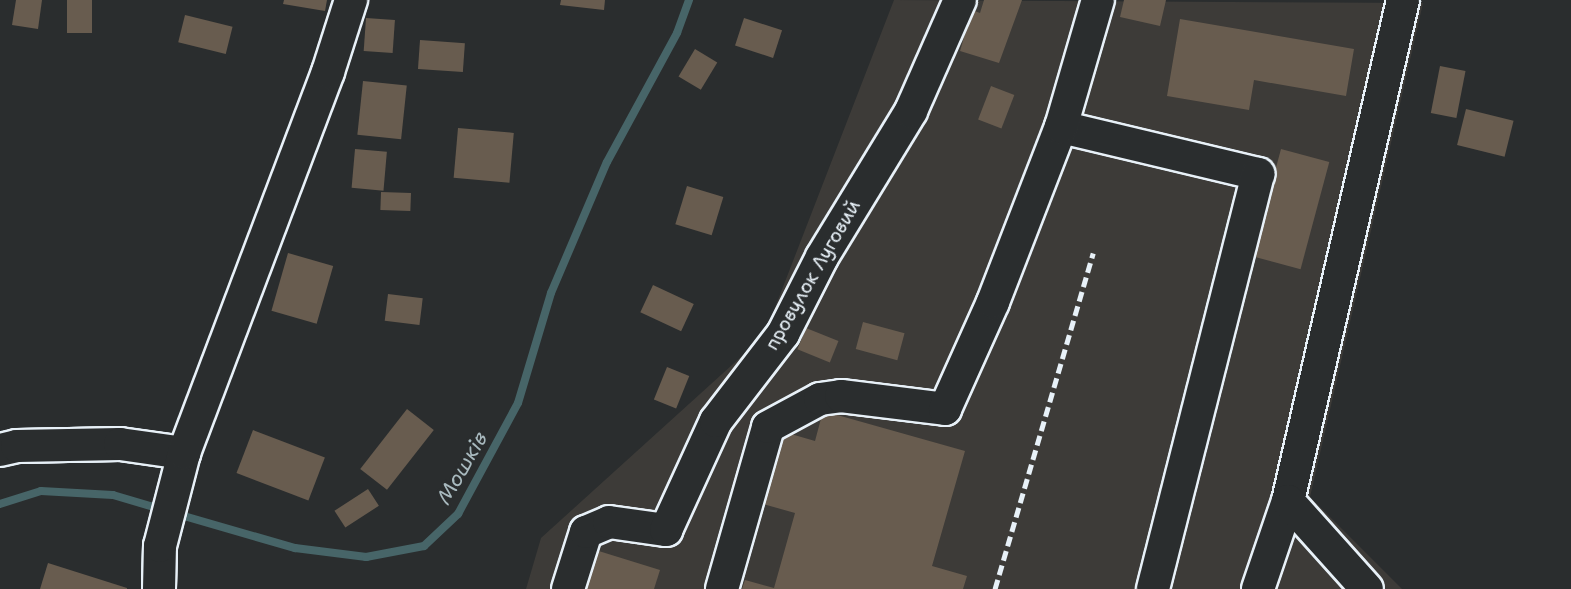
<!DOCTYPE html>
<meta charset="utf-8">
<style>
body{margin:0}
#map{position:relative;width:1571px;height:589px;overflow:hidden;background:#2a2d2e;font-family:"Shantell Sans",sans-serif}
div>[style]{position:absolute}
.built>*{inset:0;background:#3d3b38}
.stream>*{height:8px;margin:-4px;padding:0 4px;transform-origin:4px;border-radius:4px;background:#476568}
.building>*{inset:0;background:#685c4f;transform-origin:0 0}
.roads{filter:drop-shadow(2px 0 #e8f1f8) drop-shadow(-2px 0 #e8f1f8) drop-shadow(0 2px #e8f1f8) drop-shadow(0 -2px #e8f1f8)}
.minor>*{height:32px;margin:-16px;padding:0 16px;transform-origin:16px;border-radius:16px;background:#2a2d2e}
.rail>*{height:5px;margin-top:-2.5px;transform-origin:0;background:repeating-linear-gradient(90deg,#e8f1f8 0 10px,transparent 0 15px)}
span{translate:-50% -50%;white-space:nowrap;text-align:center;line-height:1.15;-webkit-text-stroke:5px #2a2d2e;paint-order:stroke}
.street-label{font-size:19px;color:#e8f1f8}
.water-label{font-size:21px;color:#a8b9be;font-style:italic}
</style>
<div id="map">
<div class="built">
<i style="clip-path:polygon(894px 0,1423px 3px,1310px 497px,1402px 589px,526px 589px,541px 538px,764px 336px)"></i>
</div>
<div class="stream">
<i style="left:0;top:504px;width:43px;rotate:-17.6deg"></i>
<i style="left:41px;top:491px;width:72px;rotate:3.2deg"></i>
<i style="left:113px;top:495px;width:53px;rotate:16.4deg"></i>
<i style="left:177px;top:514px;width:123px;rotate:16.1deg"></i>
<i style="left:295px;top:548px;width:72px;rotate:7.2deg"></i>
<i style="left:366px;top:557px;width:59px;rotate:-10.7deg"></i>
<i style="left:424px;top:546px;width:47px;rotate:-43.3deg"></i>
<i style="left:458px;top:514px;width:126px;rotate:-61.6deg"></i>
<i style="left:518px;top:403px;width:115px;rotate:-73.3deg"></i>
<i style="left:551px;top:293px;width:142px;rotate:-66.9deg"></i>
<i style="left:607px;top:162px;width:147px;rotate:-61.5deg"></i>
<i style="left:677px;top:33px;width:35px;rotate:-70deg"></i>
</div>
<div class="building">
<i style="clip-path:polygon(16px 0,42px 0,38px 29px,12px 25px)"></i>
<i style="left:67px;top:0;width:25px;height:33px"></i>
<i style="clip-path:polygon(284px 0,327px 0,325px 11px,283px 4px)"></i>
<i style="clip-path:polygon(561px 0,605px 0,604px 10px,560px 5px)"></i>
<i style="clip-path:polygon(984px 0,1022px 0,999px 63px,960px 51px,972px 10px,980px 13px)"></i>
<i style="clip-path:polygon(1124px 0,1166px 0,1160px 26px,1120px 17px)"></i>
<i style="left:185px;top:15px;width:49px;height:28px;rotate:14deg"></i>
<i style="left:366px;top:18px;width:29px;height:33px;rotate:4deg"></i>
<i style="left:744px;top:18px;width:40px;height:29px;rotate:18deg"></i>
<i style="clip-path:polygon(1180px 19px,1354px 49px,1346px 96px,1254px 80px,1249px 110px,1167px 96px)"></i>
<i style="left:420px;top:40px;width:45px;height:29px;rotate:4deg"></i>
<i style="left:695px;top:49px;width:26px;height:32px;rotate:31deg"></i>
<i style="left:1440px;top:66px;width:26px;height:48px;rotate:11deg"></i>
<i style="left:363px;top:81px;width:44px;height:54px;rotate:6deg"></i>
<i style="left:991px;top:86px;width:25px;height:36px;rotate:21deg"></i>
<i style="left:1466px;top:109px;width:49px;height:37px;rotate:14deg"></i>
<i style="left:458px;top:128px;width:56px;height:50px;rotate:5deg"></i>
<i style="left:355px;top:149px;width:32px;height:39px;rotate:5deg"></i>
<i style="left:1281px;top:149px;width:50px;height:111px;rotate:15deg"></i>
<i style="left:687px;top:186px;width:38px;height:40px;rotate:17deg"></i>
<i style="left:381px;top:192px;width:30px;height:18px;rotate:2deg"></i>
<i style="left:288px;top:253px;width:47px;height:60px;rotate:16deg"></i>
<i style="left:653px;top:285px;width:45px;height:30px;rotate:25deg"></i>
<i style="left:388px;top:294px;width:35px;height:27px;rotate:7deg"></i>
<i style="left:863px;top:322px;width:43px;height:28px;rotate:15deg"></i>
<i style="left:806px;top:328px;width:35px;height:23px;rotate:22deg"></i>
<i style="left:667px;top:367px;width:24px;height:35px;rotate:22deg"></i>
<i style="left:407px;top:409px;width:34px;height:76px;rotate:38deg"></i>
<i style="clip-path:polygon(823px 411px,965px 451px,932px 566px,967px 576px,963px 589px,742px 589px,745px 580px,774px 588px,795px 513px,763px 504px,784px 432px,815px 441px)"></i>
<i style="left:253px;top:430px;width:77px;height:46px;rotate:21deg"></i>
<i style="left:368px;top:489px;width:20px;height:40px;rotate:57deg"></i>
<i style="clip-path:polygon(589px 548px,660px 570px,654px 589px,576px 589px)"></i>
<i style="clip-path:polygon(48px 563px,127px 588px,127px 589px,40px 589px)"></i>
</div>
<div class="roads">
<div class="minor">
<i style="left:1061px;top:127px;width:203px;rotate:13.4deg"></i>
<i style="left:1258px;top:174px;width:428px;rotate:104.2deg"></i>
<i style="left:0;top:450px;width:17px;rotate:-13deg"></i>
<i style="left:17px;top:446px;width:103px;rotate:-1.1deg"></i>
<i style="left:120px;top:444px;width:65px;rotate:8deg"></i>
<i style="left:1288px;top:501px;width:514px;rotate:-77.07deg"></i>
<i style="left:159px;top:589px;width:43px;rotate:-88.7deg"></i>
<i style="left:160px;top:546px;width:96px;rotate:-75.5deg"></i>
<i style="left:184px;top:453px;width:407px;rotate:-69.3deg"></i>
<i style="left:328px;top:72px;width:76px;rotate:-72.3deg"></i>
<i style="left:568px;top:589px;width:60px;rotate:-72.5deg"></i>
<i style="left:586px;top:532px;width:25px;rotate:-23deg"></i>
<i style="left:609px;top:522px;width:58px;rotate:8deg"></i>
<i style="left:666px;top:530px;width:120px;rotate:-65.4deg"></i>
<i style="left:716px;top:421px;width:110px;rotate:-52.4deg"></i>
<i style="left:783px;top:334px;width:86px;rotate:-63.1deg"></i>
<i style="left:822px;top:257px;width:171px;rotate:-58.6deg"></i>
<i style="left:911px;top:111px;width:121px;rotate:-66.2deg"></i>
<i style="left:722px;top:589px;width:168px;rotate:-74.1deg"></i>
<i style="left:768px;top:427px;width:59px;rotate:-28.3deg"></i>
<i style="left:820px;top:399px;width:21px;rotate:-8deg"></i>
<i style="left:841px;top:396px;width:105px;rotate:7.1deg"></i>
<i style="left:945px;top:409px;width:117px;rotate:-65.8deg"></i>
<i style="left:993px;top:302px;width:188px;rotate:-68.8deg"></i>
<i style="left:1061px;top:127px;width:132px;rotate:-73.8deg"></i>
<i style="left:1258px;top:589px;width:93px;rotate:-71.2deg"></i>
<i style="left:1288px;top:501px;width:118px;rotate:48.1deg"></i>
</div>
</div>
<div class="rail">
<i style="left:995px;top:589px;width:350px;rotate:-73.7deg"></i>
</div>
<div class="street-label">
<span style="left:813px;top:275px;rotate:-60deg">провулок Луговий</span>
</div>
<div class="water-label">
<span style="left:462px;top:468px;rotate:-60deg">Мошків</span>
</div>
</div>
